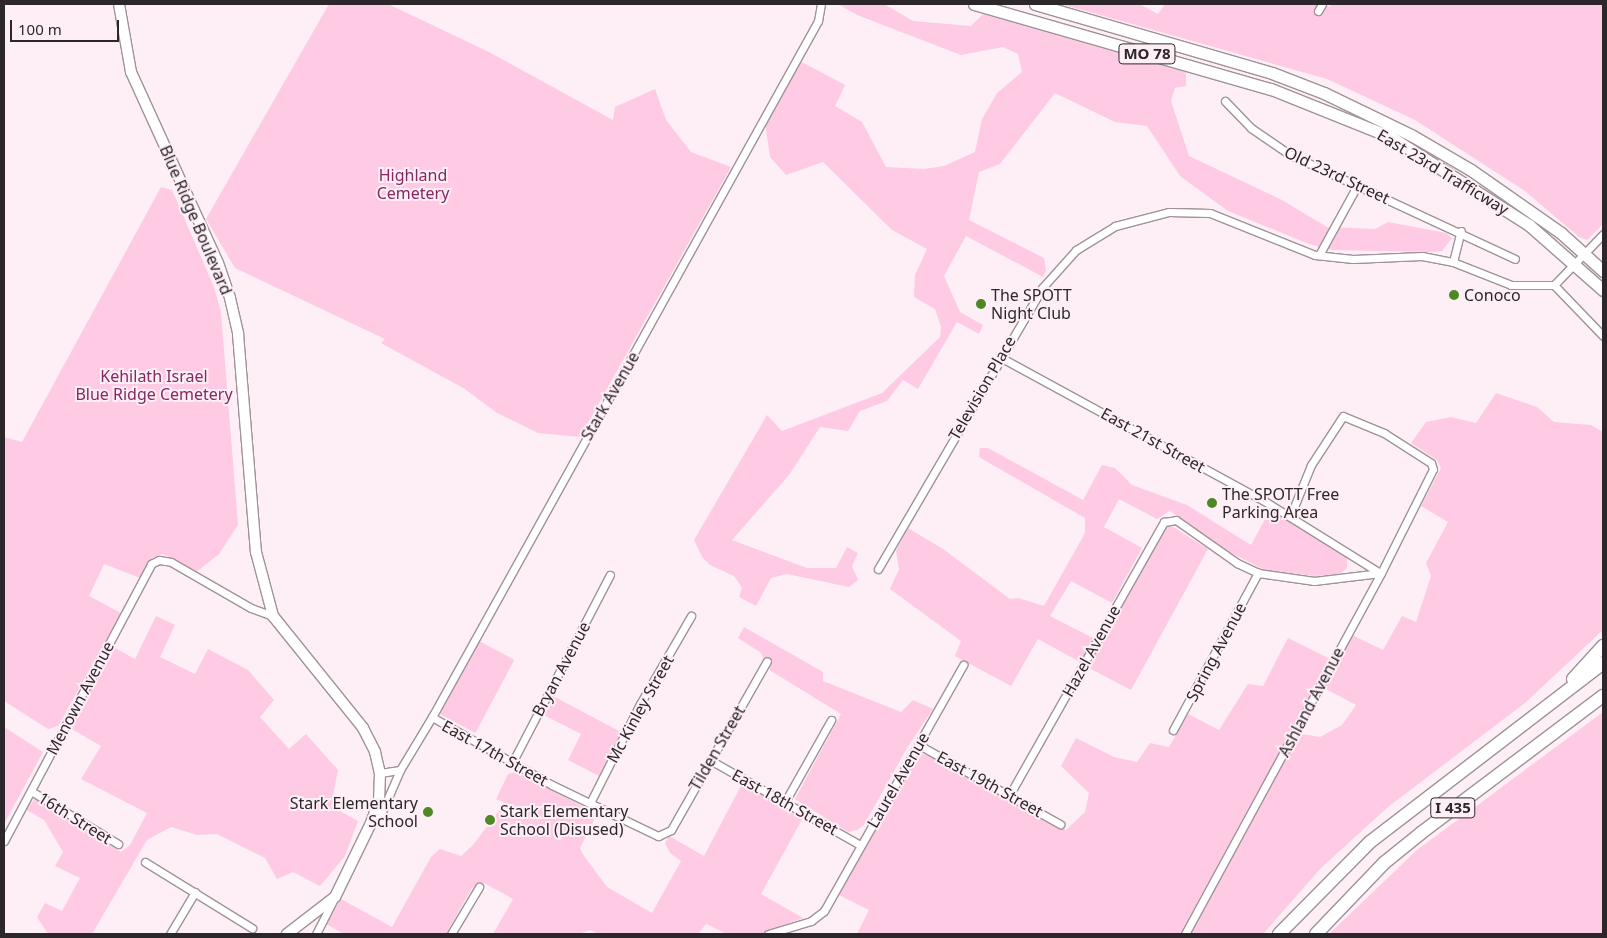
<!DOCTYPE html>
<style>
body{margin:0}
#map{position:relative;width:1607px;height:938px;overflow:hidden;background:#feeff6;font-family:"Noto Sans",sans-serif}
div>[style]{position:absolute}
.green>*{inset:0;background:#fecae4;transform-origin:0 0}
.roads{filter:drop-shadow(1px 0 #9f9298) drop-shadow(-1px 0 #9f9298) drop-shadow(0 1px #9f9298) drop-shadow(0 -1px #9f9298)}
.minor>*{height:7px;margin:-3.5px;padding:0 3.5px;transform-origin:3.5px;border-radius:3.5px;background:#fff}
.secondary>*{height:10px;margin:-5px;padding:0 5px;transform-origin:5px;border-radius:5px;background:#fff}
.primary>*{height:11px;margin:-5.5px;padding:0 5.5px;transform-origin:5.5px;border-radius:5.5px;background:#fff}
.motorway>*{height:12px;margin:-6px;padding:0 6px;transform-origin:6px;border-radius:6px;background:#fff}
.dots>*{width:14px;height:14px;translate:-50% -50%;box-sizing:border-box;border:2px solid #feeff6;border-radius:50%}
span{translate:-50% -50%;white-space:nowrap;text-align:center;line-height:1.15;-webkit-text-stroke:4px #feeff6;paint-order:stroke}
.shield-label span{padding:1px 4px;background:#feeff6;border:1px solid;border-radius:4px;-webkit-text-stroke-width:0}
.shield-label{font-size:15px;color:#2c272a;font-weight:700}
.street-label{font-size:16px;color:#2c272a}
.park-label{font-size:16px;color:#862761}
.poi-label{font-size:16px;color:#2c272a}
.left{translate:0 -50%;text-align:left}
.right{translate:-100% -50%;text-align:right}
.frame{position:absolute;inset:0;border:5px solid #2c272a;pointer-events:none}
.scale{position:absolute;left:10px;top:20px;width:109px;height:22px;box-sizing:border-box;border:2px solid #2c272a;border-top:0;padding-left:6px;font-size:15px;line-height:18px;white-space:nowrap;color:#2c272a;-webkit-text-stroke:4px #feeff6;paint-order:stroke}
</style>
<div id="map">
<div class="green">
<i style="clip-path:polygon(329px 4px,388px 4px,489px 52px,613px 120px,615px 107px,655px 89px,666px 120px,691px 152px,731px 167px,580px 437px,538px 433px,497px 413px,465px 389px,381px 343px,385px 339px,235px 268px,206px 219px)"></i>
<i style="clip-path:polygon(838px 4px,884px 4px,913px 21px,971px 26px,983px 14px,1186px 72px,1186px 86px,1175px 88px,1171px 101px,1189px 156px,1282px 200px,1327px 227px,1375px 229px,1388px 222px,1446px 233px,1452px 238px,1442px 251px,1433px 252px,1331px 250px,1309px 244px,1228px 211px,1180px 176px,1147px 126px,1115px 122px,1055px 93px,1000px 164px,979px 172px,969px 220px,1044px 258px,1046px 270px,1043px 277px,966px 236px,944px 276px,960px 312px,983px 325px,979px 334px,957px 322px,918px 389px,903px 380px,887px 401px,860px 411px,848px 431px,820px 427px,789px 475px,732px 540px,807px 568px,836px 568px,847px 547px,858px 553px,852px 566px,858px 580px,849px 587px,787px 574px,771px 578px,756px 606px,739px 597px,742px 588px,734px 576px,710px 565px,702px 557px,694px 540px,767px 415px,782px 431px,882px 393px,940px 337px,941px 327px,935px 309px,914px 297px,915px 275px,927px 249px,892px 230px,823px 162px,786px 175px,770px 157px,765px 123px,800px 61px,845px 85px,835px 106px,862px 122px,886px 167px,924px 169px,944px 166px,975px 152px,982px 119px,997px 93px,1022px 72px,1018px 54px,1003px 47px,961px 55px,857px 15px)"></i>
<i style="clip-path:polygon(1061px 4px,1139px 4px,1158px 14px,1165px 4px,1322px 4px,1330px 7px,1332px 4px,1603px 4px,1603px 224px,1587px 240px,1579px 237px,1525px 191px,1415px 120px,1327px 79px)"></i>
<i style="clip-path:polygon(161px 187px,172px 190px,214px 287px,221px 312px,238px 525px,219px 554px,195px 573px,163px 554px,152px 558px,140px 578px,104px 564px,89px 596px,121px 613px,58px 726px,48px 729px,4px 701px,4px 437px,22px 442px)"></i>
<i style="clip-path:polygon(1496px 393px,1537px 407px,1554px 422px,1591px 425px,1603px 432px,1603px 630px,1525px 703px,1388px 807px,1321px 868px,1263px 934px,1191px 934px,1268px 792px,1260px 787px,1180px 934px,857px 934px,869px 910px,837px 894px,915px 758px,921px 754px,928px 755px,1066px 830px,1085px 812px,1089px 793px,1061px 766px,1076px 738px,1114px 757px,1137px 762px,1150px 743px,1169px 747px,1188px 714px,1219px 730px,1248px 684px,1263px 686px,1288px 638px,1330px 659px,1288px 738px,1302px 734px,1320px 737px,1342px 725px,1356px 705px,1324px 688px,1352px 635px,1383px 650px,1402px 616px,1416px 622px,1431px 576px,1426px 563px,1448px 522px,1421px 506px,1441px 468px,1437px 460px,1411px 443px,1426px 422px,1451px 417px,1476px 423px)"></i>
<i style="clip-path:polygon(980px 448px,988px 448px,1083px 500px,1102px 465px,1115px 468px,1132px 485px,1187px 505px,1251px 545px,1270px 510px,1347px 556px,1347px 568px,1339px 574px,1315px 576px,1265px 570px,1229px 552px,1170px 511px,1157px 519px,1119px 499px,1104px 527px,1142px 548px,1112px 603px,1071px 581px,1050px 616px,1093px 638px,1080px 662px,1038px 639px,1011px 686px,955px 656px,961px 641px,890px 589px,899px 569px,896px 551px,908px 528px,943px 549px,1010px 599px,1018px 598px,1044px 606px,1085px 533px,1085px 518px,979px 457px)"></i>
<i style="clip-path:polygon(1170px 525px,1208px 549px,1131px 690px,1087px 667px,1165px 527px)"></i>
<i style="clip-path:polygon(156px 616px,175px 625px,160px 657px,195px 674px,208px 649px,248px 670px,274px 700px,260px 717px,289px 749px,306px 734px,338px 770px,331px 806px,358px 821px,345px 856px,320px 886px,293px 872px,277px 879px,265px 858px,217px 834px,197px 835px,171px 827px,147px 840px,92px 934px,48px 934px,37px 917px,45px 903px,62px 911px,80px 878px,55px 866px,63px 852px,44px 820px,25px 809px,35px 799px,121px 852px,130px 845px,147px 813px,81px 779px,101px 746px,70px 728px,113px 647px,135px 659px)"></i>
<i style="clip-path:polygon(744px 627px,823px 672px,823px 681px,901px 712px,913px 700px,933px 709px,907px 748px,864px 825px,857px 830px,848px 832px,795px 799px,841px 714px,771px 671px,760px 652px,738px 638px)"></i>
<i style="left:479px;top:641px;width:40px;height:83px;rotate:28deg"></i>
<i style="clip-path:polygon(551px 695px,621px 732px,599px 776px,568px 760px,581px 734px,542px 714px)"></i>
<i style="clip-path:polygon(1603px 712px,1603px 934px,1329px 934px,1417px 850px)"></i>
<i style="clip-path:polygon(4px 727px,43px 752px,4px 824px)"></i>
<i style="clip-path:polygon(517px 772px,597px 814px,580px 848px,582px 853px,607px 887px,652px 913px,681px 861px,670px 853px,665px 843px,669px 836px,704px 856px,743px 782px,804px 816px,761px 894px,803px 918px,760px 934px,727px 934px,706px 924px,698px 934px,599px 934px,590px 930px,579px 934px,493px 934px,513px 899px,484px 883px,472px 888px,446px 934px,344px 934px,326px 924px,341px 899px,392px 927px,431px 857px,440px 849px,461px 856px,473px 845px,505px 803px,496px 799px,508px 774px)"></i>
</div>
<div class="roads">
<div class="minor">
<i style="left:1318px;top:11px;width:8px;rotate:-60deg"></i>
<i style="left:1225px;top:101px;width:37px;rotate:46deg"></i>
<i style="left:1251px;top:128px;width:46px;rotate:34.4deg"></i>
<i style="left:1289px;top:154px;width:249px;rotate:24.9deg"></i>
<i style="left:1319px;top:255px;width:81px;rotate:-61.2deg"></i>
<i style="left:1453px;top:262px;width:32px;rotate:-76deg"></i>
<i style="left:1554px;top:285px;width:71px;rotate:-46.1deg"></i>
<i style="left:1554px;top:285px;width:71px;rotate:46.1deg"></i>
<i style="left:1000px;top:357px;width:303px;rotate:28.6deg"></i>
<i style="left:1266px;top:502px;width:134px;rotate:31.9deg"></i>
<i style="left:878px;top:569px;width:325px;rotate:-59.7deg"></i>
<i style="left:1042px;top:288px;width:51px;rotate:-48.2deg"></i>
<i style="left:1076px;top:250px;width:46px;rotate:-31.6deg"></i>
<i style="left:1115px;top:226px;width:56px;rotate:-14.5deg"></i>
<i style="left:1169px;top:212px;width:41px;rotate:1.4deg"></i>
<i style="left:1210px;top:213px;width:113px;rotate:21.8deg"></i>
<i style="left:1315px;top:255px;width:38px;rotate:6deg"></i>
<i style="left:1353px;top:259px;width:69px;rotate:-2.5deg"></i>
<i style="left:1422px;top:256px;width:32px;rotate:11deg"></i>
<i style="left:1453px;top:262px;width:62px;rotate:21.6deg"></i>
<i style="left:1511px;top:285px;width:43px"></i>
<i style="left:432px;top:717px;width:138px;rotate:29.5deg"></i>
<i style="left:552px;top:785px;width:118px;rotate:25.7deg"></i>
<i style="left:658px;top:836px;width:14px;rotate:-25deg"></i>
<i style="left:671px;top:830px;width:194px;rotate:-60.4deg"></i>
<i style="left:1173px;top:730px;width:179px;rotate:-61.6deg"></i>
<i style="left:919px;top:745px;width:162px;rotate:29.3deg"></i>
<i style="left:710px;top:760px;width:172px;rotate:29.5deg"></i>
<i style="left:512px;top:763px;width:212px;rotate:-62.5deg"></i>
<i style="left:380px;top:773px;width:20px;rotate:-9deg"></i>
<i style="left:31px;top:791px;width:102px;rotate:31.3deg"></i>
<i style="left:1010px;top:794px;width:313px;rotate:-60.5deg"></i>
<i style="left:1164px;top:522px;width:12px;rotate:-9deg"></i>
<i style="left:1176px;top:520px;width:75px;rotate:35.2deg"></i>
<i style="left:1237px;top:563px;width:23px;rotate:25deg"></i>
<i style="left:1258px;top:573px;width:57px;rotate:8.1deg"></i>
<i style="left:1314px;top:581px;width:67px;rotate:-6.8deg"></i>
<i style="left:786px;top:800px;width:92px;rotate:-60.6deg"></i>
<i style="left:590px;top:803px;width:111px;rotate:-63.2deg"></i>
<i style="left:640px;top:704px;width:102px;rotate:-59.9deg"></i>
<i style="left:374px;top:821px;width:10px;rotate:-45deg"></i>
<i style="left:381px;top:814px;width:48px;rotate:-66.6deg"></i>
<i style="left:400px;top:770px;width:62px;rotate:-58.9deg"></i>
<i style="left:432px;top:717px;width:796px;rotate:-60.99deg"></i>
<i style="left:818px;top:21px;width:17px;rotate:-80deg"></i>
<i style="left:4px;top:841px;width:314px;rotate:-62deg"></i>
<i style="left:151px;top:564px;width:9px;rotate:-27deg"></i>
<i style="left:159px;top:560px;width:12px;rotate:9deg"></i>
<i style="left:171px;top:562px;width:92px;rotate:29.9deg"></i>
<i style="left:251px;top:608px;width:23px;rotate:20deg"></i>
<i style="left:145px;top:862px;width:126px;rotate:31.7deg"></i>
<i style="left:170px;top:934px;width:49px;rotate:-59.2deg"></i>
<i style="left:316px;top:934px;width:37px;rotate:-63deg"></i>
<i style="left:451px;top:934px;width:55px;rotate:-59.2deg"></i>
<i style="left:768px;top:934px;width:45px;rotate:-16.8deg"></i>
<i style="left:811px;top:921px;width:16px;rotate:-38deg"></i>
<i style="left:824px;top:911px;width:283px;rotate:-60.5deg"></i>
<i style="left:1185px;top:934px;width:411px;rotate:-61.5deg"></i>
<i style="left:1381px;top:573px;width:116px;rotate:-63.4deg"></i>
<i style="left:1433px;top:469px;width:6px;rotate:-108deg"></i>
<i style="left:1431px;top:463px;width:56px;rotate:-147.4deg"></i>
<i style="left:1384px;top:433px;width:44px;rotate:-157.5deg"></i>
<i style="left:1343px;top:416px;width:59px;rotate:123.1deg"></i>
<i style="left:1311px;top:465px;width:56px;rotate:112deg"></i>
</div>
<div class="secondary">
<i style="left:119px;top:4px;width:69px;rotate:80deg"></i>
<i style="left:131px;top:72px;width:210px;rotate:65.5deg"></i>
<i style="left:218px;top:263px;width:37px;rotate:71deg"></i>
<i style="left:230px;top:298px;width:37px;rotate:77deg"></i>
<i style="left:238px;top:334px;width:219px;rotate:85.3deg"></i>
<i style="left:256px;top:552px;width:66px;rotate:75.1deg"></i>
<i style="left:273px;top:616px;width:144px;rotate:51.2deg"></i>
<i style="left:363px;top:728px;width:27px;rotate:63deg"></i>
<i style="left:375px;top:752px;width:22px;rotate:77deg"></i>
<i style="left:380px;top:773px;width:28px;rotate:92deg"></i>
<i style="left:379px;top:801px;width:23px;rotate:110deg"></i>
<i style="left:371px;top:823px;width:82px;rotate:115.9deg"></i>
<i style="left:335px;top:897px;width:61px;rotate:142.4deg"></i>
</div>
<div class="primary">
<i style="left:974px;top:4px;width:309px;rotate:16deg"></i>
<i style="left:1271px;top:89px;width:129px;rotate:21.8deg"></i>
<i style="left:1391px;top:137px;width:164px;rotate:32.5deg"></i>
<i style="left:1529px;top:225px;width:98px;rotate:41.3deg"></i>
<i style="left:1035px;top:4px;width:247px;rotate:16.2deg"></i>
<i style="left:1272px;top:73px;width:56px;rotate:21deg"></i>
<i style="left:1324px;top:93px;width:97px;rotate:25.8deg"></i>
<i style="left:1411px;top:135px;width:69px;rotate:30.3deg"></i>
<i style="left:1471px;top:170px;width:110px;rotate:35deg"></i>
<i style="left:1561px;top:233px;width:57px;rotate:42.1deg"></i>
</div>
<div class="motorway">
<i style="left:1573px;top:679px;width:45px;rotate:-47.7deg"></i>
<i style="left:1279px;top:934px;width:129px;rotate:-45.3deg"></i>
<i style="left:1370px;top:842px;width:294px;rotate:-37.5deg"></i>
<i style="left:1316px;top:934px;width:98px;rotate:-46.2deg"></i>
<i style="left:1384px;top:863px;width:48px;rotate:-39deg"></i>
<i style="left:1421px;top:833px;width:228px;rotate:-37deg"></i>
</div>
</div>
<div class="dots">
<i style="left:1454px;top:295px;background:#4e8825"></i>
<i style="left:981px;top:304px;background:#4e8825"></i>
<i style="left:1212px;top:503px;background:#4e8825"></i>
<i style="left:428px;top:812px;background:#4e8825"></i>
<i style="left:490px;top:820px;background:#4e8825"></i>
</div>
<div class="shield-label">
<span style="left:1147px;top:54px">MO 78</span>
<span style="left:1453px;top:808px">I 435</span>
</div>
<div class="street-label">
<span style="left:1443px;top:172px;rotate:31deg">East 23rd Trafficway</span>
<span style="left:1337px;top:175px;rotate:25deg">Old 23rd Street</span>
<span style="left:196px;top:220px;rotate:67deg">Blue Ridge Boulevard</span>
<span style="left:982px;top:388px;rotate:-60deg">Television Place</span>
<span style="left:610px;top:396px;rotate:-60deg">Stark Avenue</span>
<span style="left:1153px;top:440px;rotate:29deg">East 21st Street</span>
<span style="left:1091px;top:651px;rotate:-61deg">Hazel Avenue</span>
<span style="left:1216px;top:652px;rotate:-62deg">Spring Avenue</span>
<span style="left:561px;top:669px;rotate:-62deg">Bryan Avenue</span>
<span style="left:80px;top:698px;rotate:-62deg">Menown Avenue</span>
<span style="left:1311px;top:702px;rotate:-62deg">Ashland Avenue</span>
<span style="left:640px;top:709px;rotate:-61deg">Mc Kinley Street</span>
<span style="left:717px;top:748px;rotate:-60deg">Tilden Street</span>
<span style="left:495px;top:753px;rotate:29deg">East 17th Street</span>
<span style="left:898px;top:780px;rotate:-60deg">Laurel Avenue</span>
<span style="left:990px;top:784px;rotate:29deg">East 19th Street</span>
<span style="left:785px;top:802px;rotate:29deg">East 18th Street</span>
<span style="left:75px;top:818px;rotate:32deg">16th Street</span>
</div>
<div class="park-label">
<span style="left:413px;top:184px">Highland<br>Cemetery</span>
<span style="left:154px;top:385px">Kehilath Israel<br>Blue Ridge Cemetery</span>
</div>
<div class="poi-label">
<span class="left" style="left:991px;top:304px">The SPOTT<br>Night Club</span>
<span class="left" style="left:1464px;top:295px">Conoco</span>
<span class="left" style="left:1222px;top:503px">The SPOTT Free<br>Parking Area</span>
<span class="right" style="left:418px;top:812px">Stark Elementary<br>School</span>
<span class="left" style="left:500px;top:820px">Stark Elementary<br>School (Disused)</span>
</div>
<div class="frame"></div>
<div class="scale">100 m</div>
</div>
